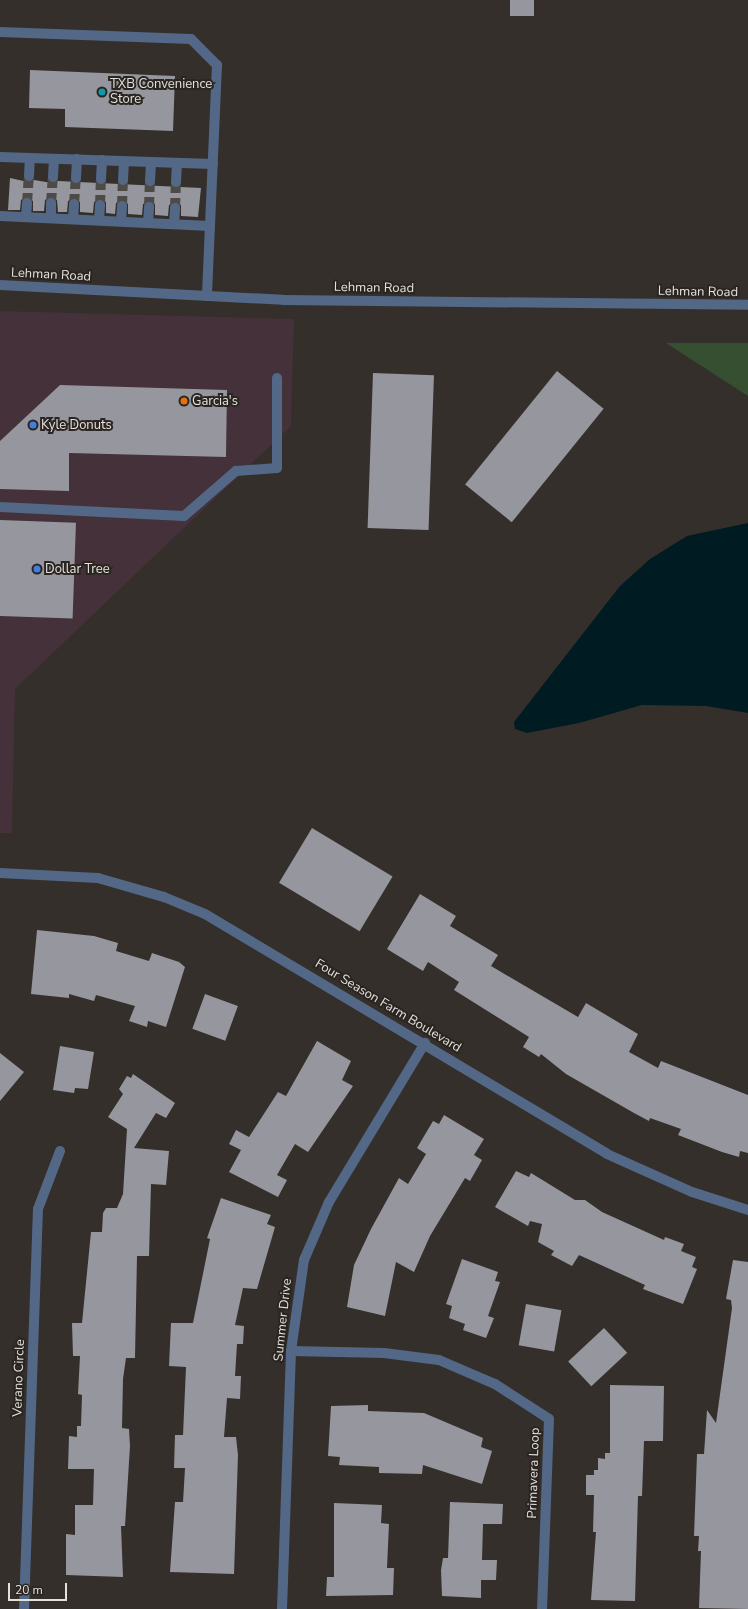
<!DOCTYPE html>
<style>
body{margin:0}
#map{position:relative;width:748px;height:1609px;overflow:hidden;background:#342f2a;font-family:"Nunito Sans",sans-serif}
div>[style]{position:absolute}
.commercial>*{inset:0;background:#443139}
.green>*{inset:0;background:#374f31}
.water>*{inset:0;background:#011b22}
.building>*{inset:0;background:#96969e;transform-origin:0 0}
.minor-tunnel>*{height:10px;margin-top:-5px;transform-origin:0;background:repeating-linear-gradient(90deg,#4e4a45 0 10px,transparent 0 15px)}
.minor>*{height:10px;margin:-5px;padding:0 5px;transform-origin:5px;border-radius:5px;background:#536886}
.dots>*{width:11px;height:11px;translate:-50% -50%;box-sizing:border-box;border:2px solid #2a2520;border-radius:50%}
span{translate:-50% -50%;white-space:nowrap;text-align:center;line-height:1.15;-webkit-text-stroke:4px #2a2520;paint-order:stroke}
.poi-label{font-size:13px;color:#e4e1dd}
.left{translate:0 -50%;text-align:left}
.street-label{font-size:13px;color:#e4e1dd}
.scale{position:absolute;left:8px;top:1583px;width:59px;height:18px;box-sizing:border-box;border:2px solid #e4e1dd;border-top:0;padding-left:5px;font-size:12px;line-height:14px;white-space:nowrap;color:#e4e1dd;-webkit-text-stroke:3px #2a2520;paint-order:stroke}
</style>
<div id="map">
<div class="commercial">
<i style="clip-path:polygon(0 311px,294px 319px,291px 426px,15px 689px,12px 833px,0 833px)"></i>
</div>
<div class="green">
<i style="clip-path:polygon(666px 343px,748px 343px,748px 396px)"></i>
</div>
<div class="water">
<i style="clip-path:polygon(748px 523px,748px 713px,706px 706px,642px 705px,579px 723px,527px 733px,515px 729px,514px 722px,620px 586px,650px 559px,687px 536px)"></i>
</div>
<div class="building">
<i style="left:510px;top:0;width:24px;height:16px"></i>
<i style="clip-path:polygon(30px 70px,175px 76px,173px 131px,65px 127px,65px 109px,29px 108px)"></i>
<i style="clip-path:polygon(10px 178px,28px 182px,34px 180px,52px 183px,58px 181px,201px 188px,198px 217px,181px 216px,181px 205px,175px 202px,169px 205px,168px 216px,155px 215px,155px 204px,149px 201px,143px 204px,142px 215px,128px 214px,128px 204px,122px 200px,116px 203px,115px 214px,106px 213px,106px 202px,100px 199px,94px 202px,93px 213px,80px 212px,80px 202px,74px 198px,68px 201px,67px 212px,58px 212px,57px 200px,51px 197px,45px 200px,44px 211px,33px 211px,33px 201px,27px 197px,21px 200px,20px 210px,8px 210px)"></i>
<i style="left:557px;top:371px;width:60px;height:146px;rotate:39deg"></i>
<i style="left:373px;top:373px;width:61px;height:155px;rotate:2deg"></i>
<i style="clip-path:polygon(60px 385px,227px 390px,226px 457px,69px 453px,69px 491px,0 489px,0 441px)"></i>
<i style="left:0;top:520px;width:76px;height:96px;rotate:2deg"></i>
<i style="left:312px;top:828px;width:94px;height:64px;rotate:31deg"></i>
<i style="clip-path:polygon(420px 894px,456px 916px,450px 926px,498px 955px,491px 966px,578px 1017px,586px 1003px,638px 1034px,629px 1052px,658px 1068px,661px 1061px,748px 1095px,748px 1153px,740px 1151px,739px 1157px,722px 1152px,678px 1135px,681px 1129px,650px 1118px,649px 1121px,634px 1113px,566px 1074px,541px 1054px,539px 1057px,523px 1047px,529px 1037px,454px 990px,459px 982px,428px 962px,423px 971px,387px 949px)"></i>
<i style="clip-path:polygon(37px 930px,94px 936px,118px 943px,116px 951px,149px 961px,152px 953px,179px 962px,185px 967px,166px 1027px,148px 1021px,147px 1027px,129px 1021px,135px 1006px,96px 995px,94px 1001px,69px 994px,69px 998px,31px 994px)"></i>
<i style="left:205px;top:994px;width:35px;height:37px;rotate:20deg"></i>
<i style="clip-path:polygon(317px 1041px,351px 1061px,342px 1080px,353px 1086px,308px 1152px,295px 1144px,277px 1175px,287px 1180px,278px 1197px,229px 1172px,241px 1150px,229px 1144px,236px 1130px,249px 1137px,278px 1092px,286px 1096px)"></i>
<i style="clip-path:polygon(60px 1046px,94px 1052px,88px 1089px,75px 1088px,74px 1093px,53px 1090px)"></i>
<i style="clip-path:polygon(0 1053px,24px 1072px,0 1101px)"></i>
<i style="clip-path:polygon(133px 1074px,175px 1103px,166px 1118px,156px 1113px,134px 1148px,169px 1151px,166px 1185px,151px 1184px,149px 1256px,137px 1256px,135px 1358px,126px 1358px,123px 1379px,122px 1428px,129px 1429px,130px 1446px,125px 1526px,121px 1526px,123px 1577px,66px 1575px,66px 1534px,75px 1535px,75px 1505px,93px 1505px,94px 1469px,68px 1469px,69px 1436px,77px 1437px,77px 1426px,81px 1426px,82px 1395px,78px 1394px,80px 1356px,73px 1356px,72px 1323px,82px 1323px,91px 1232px,102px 1232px,103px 1213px,106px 1208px,117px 1208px,123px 1194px,127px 1129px,108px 1117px,123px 1094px,119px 1089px,127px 1076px,131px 1078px)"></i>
<i style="clip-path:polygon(444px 1115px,484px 1139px,474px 1155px,482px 1160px,470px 1181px,465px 1178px,430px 1236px,414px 1272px,396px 1262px,385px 1316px,347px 1307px,354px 1265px,371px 1229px,399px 1178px,408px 1184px,426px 1154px,417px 1148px,433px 1121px,439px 1124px)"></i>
<i style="clip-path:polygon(516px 1171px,529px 1177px,531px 1173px,575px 1200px,585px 1200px,602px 1212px,664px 1240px,665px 1237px,684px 1244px,681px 1251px,696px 1257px,692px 1267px,697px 1269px,683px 1304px,643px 1289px,645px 1285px,579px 1255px,572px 1266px,551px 1255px,554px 1251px,538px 1242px,542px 1224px,530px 1221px,528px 1226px,495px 1207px)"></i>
<i style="clip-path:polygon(221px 1198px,271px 1215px,267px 1224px,275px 1227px,257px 1289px,243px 1288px,235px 1325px,244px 1326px,243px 1344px,237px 1344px,235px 1376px,241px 1376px,240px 1399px,227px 1398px,224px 1437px,236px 1437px,238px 1455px,234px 1574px,170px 1572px,175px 1502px,183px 1502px,185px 1468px,174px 1468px,175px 1435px,183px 1435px,186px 1367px,169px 1366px,171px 1323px,193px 1323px,210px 1239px,207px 1238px)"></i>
<i style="clip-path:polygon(462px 1259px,498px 1272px,495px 1281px,500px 1282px,488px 1316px,494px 1318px,486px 1338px,463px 1330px,465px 1324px,449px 1318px,452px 1306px,446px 1304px)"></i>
<i style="clip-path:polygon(733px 1260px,748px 1262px,748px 1609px,699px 1608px,701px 1551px,698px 1551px,699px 1536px,694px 1536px,697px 1454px,704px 1454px,707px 1410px,716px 1423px,732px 1308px,731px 1300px,726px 1299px)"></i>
<i style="left:526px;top:1304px;width:36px;height:42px;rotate:10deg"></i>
<i style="left:604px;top:1328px;width:34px;height:49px;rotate:47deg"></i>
<i style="clip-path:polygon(610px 1385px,664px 1386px,663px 1441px,644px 1441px,642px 1496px,638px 1496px,635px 1601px,591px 1600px,596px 1532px,593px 1532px,594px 1495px,586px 1495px,586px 1475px,594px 1475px,594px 1470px,598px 1470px,598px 1458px,605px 1459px,605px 1453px,610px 1453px)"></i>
<i style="clip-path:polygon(368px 1405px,368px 1411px,424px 1413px,483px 1438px,481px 1447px,492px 1451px,482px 1484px,423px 1465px,422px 1474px,379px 1473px,379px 1467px,339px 1465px,340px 1457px,328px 1456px,331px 1406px)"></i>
<i style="clip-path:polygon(450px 1502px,503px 1504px,502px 1524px,483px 1524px,482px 1560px,497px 1560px,496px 1580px,481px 1580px,481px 1598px,442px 1596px,441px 1570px,443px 1558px,448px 1558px)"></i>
<i style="clip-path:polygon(334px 1503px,382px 1505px,381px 1523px,389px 1524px,387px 1568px,394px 1568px,393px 1595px,326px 1596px,327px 1577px,334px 1577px)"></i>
</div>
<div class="minor-tunnel">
<i style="left:27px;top:203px;width:27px;rotate:-86deg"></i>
<i style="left:51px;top:203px;width:26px;rotate:-86deg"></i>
<i style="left:74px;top:204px;width:26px;rotate:-86deg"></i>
<i style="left:100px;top:205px;width:26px;rotate:-88deg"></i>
<i style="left:122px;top:206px;width:26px;rotate:-88deg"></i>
<i style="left:149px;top:207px;width:26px;rotate:-88deg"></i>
<i style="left:175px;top:208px;width:26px;rotate:-88deg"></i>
</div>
<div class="minor">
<i style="left:0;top:32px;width:191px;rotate:2.1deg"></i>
<i style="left:191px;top:39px;width:37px;rotate:45deg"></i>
<i style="left:217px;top:65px;width:231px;rotate:92.5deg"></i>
<i style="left:0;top:157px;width:213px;rotate:1.9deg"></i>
<i style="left:29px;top:176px;width:18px;rotate:-87deg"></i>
<i style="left:53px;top:177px;width:18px;rotate:-87deg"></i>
<i style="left:76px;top:178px;width:19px;rotate:-87deg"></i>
<i style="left:101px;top:179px;width:19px;rotate:-87deg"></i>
<i style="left:123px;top:180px;width:19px;rotate:-87deg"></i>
<i style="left:150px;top:181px;width:19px;rotate:-87deg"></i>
<i style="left:176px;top:182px;width:19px;rotate:-87deg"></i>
<i style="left:0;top:216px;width:210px;rotate:2.7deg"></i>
<i style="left:26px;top:217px;width:14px;rotate:-86deg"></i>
<i style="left:51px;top:218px;width:15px;rotate:-90deg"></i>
<i style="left:73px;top:219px;width:15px;rotate:-86deg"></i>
<i style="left:99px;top:220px;width:15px;rotate:-86deg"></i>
<i style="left:121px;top:221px;width:15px;rotate:-86deg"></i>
<i style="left:148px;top:223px;width:16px;rotate:-86deg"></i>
<i style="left:174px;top:224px;width:16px;rotate:-86deg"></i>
<i style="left:0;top:285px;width:283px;rotate:3deg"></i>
<i style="left:283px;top:300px;width:465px;rotate:0.6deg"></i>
<i style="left:0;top:507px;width:184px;rotate:2.8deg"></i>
<i style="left:184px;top:516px;width:69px;rotate:-40.9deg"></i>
<i style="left:236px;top:471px;width:41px;rotate:-4.2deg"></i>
<i style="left:277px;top:468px;width:90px;rotate:-90deg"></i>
<i style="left:0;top:873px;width:98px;rotate:2.9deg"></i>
<i style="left:98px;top:878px;width:69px;rotate:16.1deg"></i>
<i style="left:164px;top:897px;width:44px;rotate:22.5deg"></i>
<i style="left:205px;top:914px;width:468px;rotate:30.8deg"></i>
<i style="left:607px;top:1154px;width:93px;rotate:24.1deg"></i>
<i style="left:692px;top:1192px;width:59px;rotate:17.8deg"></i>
<i style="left:291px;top:1351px;width:93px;rotate:1.2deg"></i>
<i style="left:384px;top:1353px;width:55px;rotate:7.3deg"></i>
<i style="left:439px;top:1360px;width:61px;rotate:23.2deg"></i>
<i style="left:495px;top:1384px;width:64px;rotate:32.9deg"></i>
<i style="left:549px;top:1419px;width:190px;rotate:92.1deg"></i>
<i style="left:24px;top:1609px;width:400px;rotate:-88deg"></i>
<i style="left:38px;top:1209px;width:62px;rotate:-69.2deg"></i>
<i style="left:282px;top:1609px;width:258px;rotate:-88deg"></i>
<i style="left:291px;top:1351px;width:92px;rotate:-81.9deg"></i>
<i style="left:304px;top:1260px;width:63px;rotate:-66.7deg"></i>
<i style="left:329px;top:1202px;width:186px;rotate:-58.9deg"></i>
</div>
<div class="dots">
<i style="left:102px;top:92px;background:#0f9aa8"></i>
<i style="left:184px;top:401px;background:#e8710a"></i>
<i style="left:33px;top:425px;background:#3f7fe0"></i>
<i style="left:37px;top:569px;background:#3f7fe0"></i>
</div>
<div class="poi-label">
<span class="left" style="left:110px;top:92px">TXB Convenience<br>Store</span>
<span class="left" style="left:192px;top:401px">Garcia's</span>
<span class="left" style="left:41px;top:425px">Kyle Donuts</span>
<span class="left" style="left:45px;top:569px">Dollar Tree</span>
</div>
<div class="street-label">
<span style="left:51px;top:275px;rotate:3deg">Lehman Road</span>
<span style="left:374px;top:288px;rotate:1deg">Lehman Road</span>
<span style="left:698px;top:292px;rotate:1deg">Lehman Road</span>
<span style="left:388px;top:1006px;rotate:31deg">Four Season Farm Boulevard</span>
<span style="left:283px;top:1320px;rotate:-84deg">Summer Drive</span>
<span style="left:19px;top:1378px;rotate:-88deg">Verano Circle</span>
<span style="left:534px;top:1473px;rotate:-88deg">Primavera Loop</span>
</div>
<div class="scale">20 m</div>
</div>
